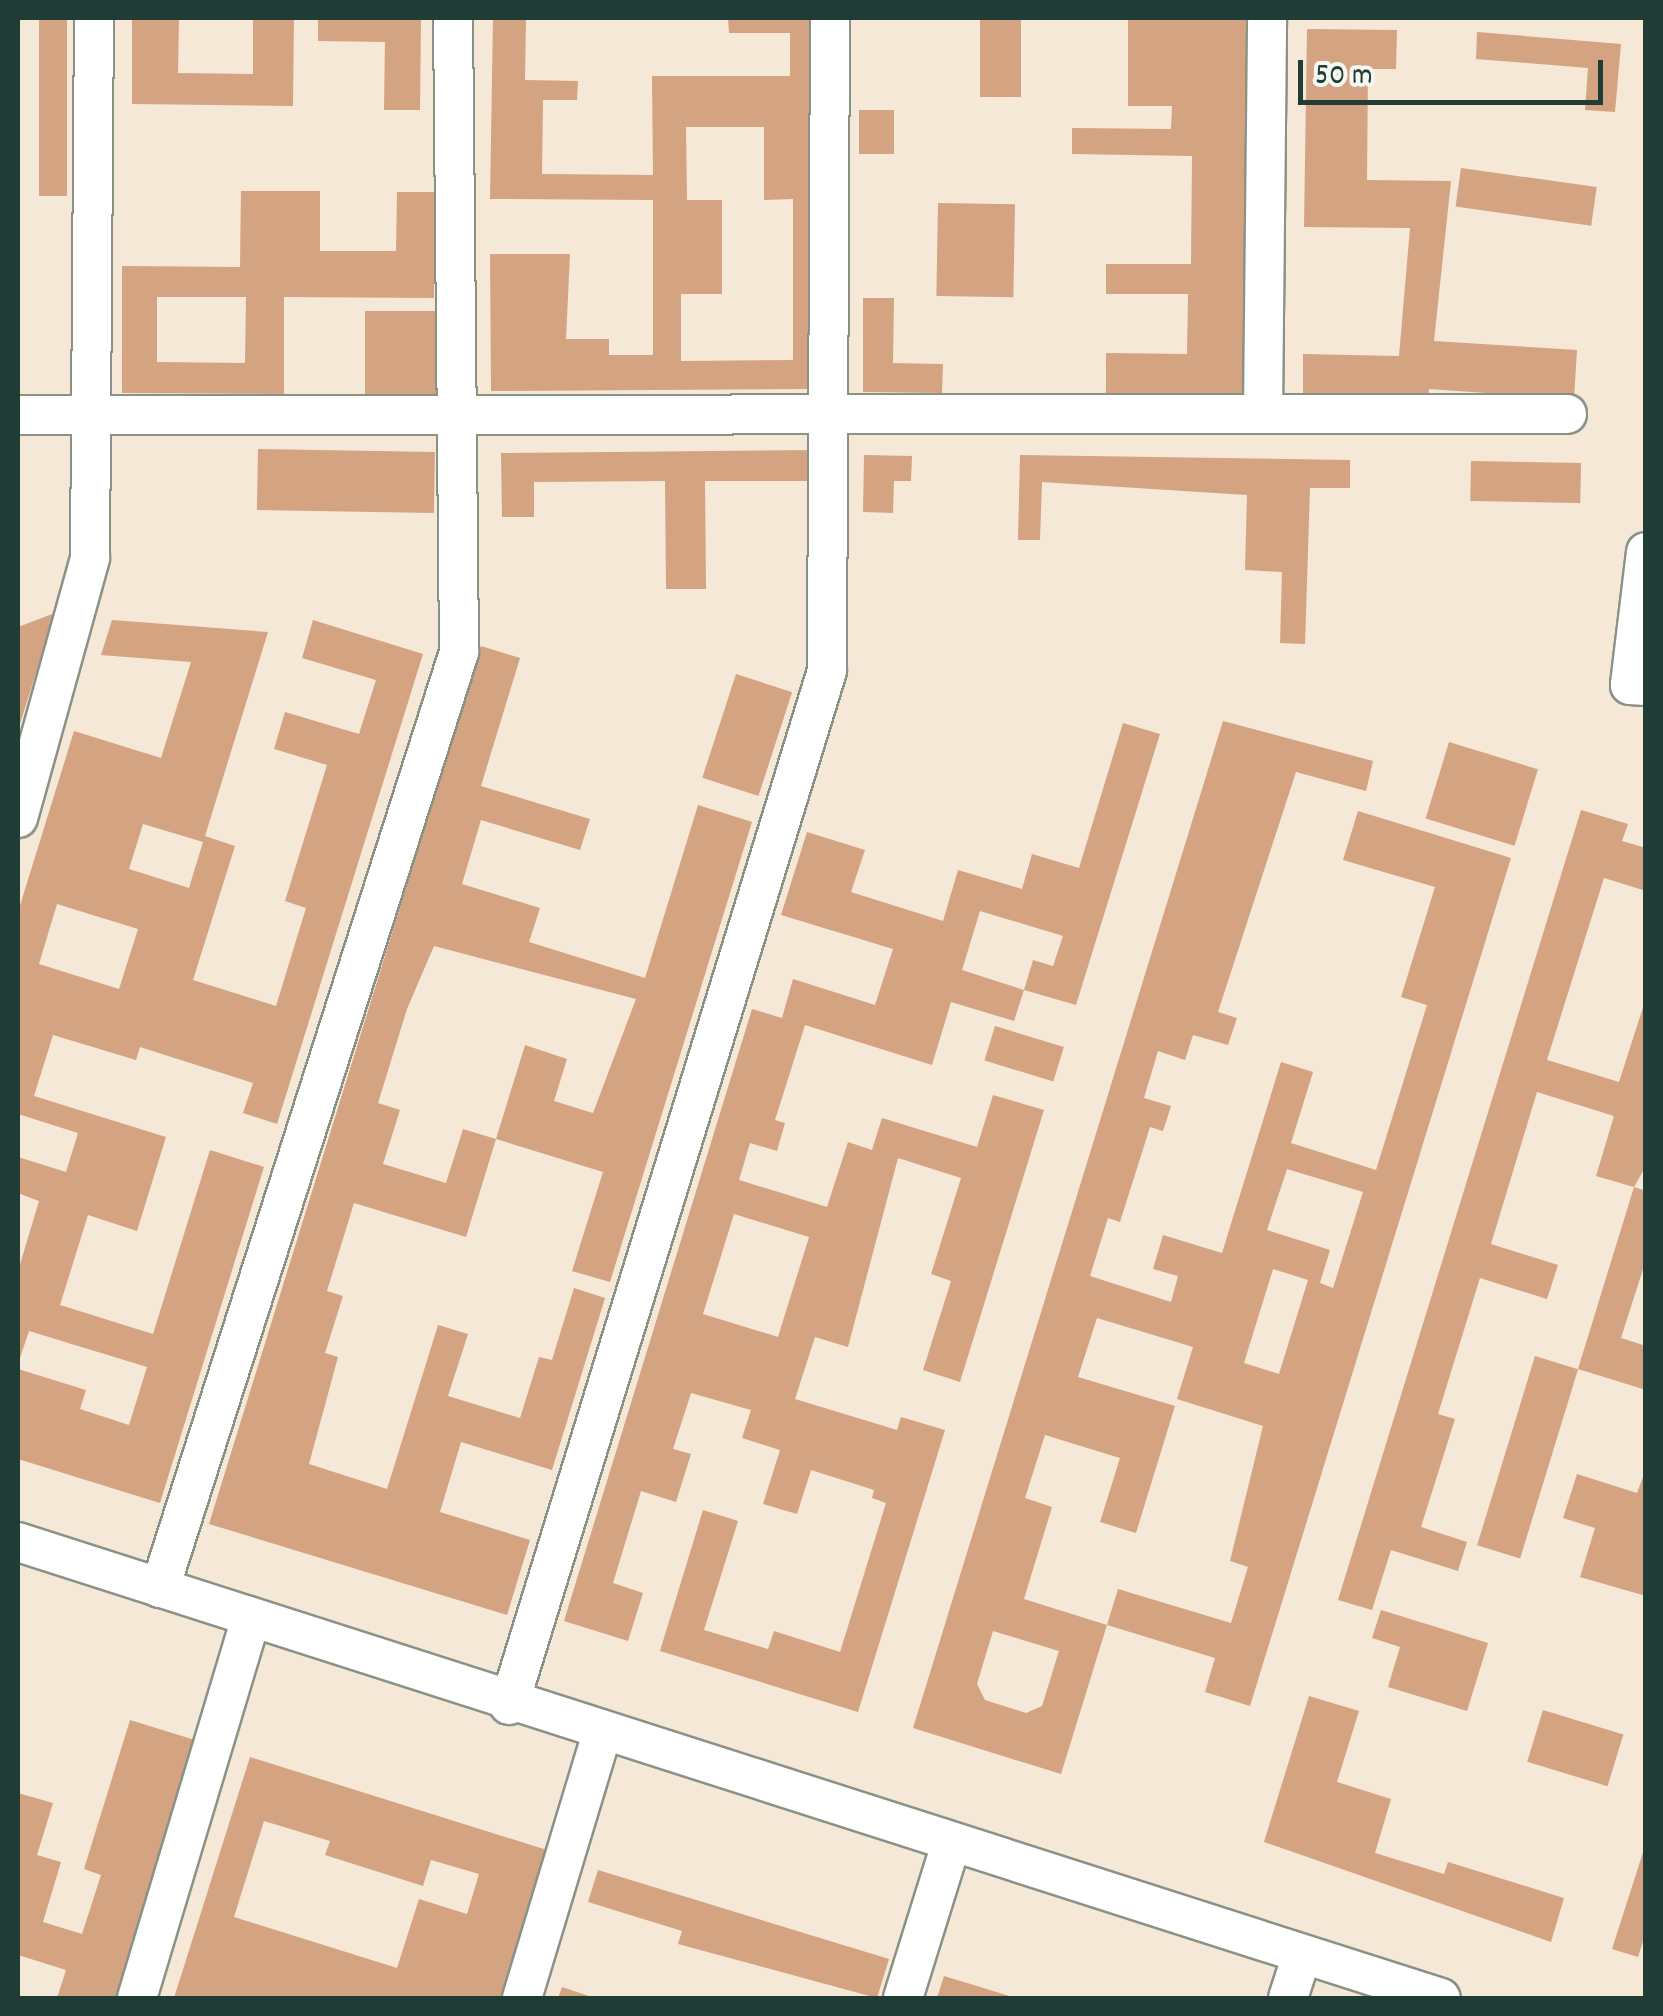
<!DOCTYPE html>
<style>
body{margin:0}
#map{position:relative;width:1663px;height:2016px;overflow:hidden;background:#f5e8d7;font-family:Dekko,sans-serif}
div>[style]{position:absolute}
.building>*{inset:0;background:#d3a382;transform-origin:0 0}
.roads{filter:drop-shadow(2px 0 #8a9286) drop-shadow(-2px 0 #8a9286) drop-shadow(0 2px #8a9286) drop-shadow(0 -2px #8a9286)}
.street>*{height:38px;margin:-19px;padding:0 19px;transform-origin:19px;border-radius:19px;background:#fff}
span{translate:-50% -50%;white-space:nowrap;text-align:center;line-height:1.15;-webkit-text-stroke:9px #f6f6f2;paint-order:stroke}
.frame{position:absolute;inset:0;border:20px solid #1f3d34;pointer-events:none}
.scale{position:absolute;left:1298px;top:60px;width:305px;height:45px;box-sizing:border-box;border:5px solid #1f3d34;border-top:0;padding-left:12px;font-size:30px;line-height:35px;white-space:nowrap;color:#1f3d34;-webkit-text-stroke:8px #f6f6f2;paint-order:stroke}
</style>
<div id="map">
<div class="building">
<i style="left:39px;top:18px;width:28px;height:178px"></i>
<i style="clip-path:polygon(132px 18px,179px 18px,178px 73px,253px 74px,253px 18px,294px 18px,293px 106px,132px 104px)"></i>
<i style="clip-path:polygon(318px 18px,421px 18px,420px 110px,384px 110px,385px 42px,318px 41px)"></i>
<i style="clip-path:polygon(evenodd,493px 18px,526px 18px,525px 80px,578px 81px,577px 100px,543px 100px,542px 174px,653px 175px,652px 76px,790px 76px,790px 33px,729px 33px,728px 18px,815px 18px,817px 389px,491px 391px,490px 254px,570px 254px,566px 339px,609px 339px,609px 355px,653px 355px,653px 200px,490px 199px,493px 18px,686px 127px,764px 127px,764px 200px,793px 199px,793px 360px,681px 361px,681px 294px,722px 294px,722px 200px,687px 200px,686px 127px)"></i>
<i style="left:980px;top:18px;width:41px;height:79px"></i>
<i style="clip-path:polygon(1128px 18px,1247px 18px,1245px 395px,1106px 394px,1106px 353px,1187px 354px,1188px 294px,1106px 294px,1106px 264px,1191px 264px,1192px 156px,1072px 154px,1072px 128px,1171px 129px,1172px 106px,1128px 106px)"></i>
<i style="clip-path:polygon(1307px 29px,1397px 30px,1396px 69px,1368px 69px,1367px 180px,1451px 181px,1434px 341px,1577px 350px,1574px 399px,1429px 389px,1428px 400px,1303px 399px,1303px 354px,1399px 356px,1410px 228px,1304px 227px)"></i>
<i style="clip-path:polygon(1477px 32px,1621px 44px,1615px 112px,1585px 110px,1588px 68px,1476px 59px)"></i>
<i style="left:859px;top:110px;width:35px;height:44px"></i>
<i style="left:1461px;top:168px;width:137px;height:39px;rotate:8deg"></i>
<i style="clip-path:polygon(evenodd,241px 191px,320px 191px,320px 251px,396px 251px,397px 192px,434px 192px,434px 298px,284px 297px,284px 394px,122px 393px,122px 266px,240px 267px,241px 191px,157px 297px,246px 297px,245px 363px,157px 362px,157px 297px)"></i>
<i style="left:938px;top:203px;width:77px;height:93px;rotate:1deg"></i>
<i style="clip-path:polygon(863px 298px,894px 298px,893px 363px,943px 364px,942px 393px,863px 392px)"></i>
<i style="left:365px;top:311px;width:71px;height:84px"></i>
<i style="left:258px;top:449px;width:177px;height:61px;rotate:1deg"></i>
<i style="clip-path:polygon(815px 450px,815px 481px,705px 481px,706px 589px,666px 589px,665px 481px,534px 482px,534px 517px,502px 517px,501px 453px)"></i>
<i style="clip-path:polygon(864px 455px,912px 456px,911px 481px,894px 481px,893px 513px,863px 512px)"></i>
<i style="clip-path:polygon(1020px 455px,1350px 460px,1350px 488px,1310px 488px,1305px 644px,1280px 643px,1282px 572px,1245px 570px,1247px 495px,1042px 482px,1040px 540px,1018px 540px)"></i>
<i style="left:1471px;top:461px;width:110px;height:40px;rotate:1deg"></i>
<i style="clip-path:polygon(55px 613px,18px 730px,18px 627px)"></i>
<i style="clip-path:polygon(evenodd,112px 620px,268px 632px,205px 836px,235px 846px,193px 980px,276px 1006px,306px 908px,285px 901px,327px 765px,274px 749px,285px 712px,359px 734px,376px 680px,302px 658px,313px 620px,423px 654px,277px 1124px,243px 1113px,253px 1083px,140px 1047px,136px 1060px,53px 1035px,34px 1096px,166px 1137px,137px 1231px,88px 1215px,60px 1305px,153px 1334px,210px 1150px,264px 1167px,160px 1503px,18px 1459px,18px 1369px,86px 1390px,80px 1409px,129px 1425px,147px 1367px,29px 1331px,18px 1364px,18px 1271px,39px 1201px,18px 1193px,18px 1157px,66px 1172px,78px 1133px,18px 1114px,18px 912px,74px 731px,161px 758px,191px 662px,101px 655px,112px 620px,143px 824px,203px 842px,189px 888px,129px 869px,143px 824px,112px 620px,57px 904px,138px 929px,119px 989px,39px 964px,57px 904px)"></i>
<i style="clip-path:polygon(481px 646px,520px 658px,481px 786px,590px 819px,580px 850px,481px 820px,462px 884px,540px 908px,529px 942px,645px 978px,698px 805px,752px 822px,610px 1282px,572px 1271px,603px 1172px,496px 1139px,525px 1045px,567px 1059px,554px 1101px,593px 1113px,636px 999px,434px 946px,407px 1009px,378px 1103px,400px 1110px,383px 1164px,446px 1183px,463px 1129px,496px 1139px,466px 1237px,354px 1203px,327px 1291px,343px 1296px,325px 1353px,338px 1357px,309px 1464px,387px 1489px,438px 1325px,468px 1334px,448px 1396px,520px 1418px,539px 1357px,552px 1360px,574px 1288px,605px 1298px,552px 1470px,461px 1442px,440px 1512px,530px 1540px,507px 1615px,209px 1524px)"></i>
<i style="left:736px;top:674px;width:59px;height:109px;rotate:18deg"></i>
<i style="clip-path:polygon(evenodd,1223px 721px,1373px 761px,1366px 791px,1296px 772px,1218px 1012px,1237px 1018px,1228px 1045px,1193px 1035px,1185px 1060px,1158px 1051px,1144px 1098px,1171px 1106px,1163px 1131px,1150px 1127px,1120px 1222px,1108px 1218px,1090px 1276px,1171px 1302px,1178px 1276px,1153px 1269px,1163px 1235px,1222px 1253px,1281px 1062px,1313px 1072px,1291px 1143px,1376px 1170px,1427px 1005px,1401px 997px,1435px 887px,1343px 860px,1358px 811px,1511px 858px,1250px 1706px,1205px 1692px,1215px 1658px,1107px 1625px,1061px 1774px,913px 1728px,1223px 721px,1287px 1169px,1363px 1192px,1333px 1288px,1320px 1283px,1330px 1250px,1267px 1230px,1287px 1169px,1223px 721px,1273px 1269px,1308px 1280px,1279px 1374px,1244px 1363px,1273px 1269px,1223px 721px,1097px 1318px,1193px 1347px,1177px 1399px,1263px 1426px,1230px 1561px,1248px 1567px,1231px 1623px,1118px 1589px,1107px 1625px,1024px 1599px,1052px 1507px,1025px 1498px,1045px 1435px,1120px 1458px,1100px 1522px,1136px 1533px,1175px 1406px,1078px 1377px,1097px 1318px,1223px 721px,993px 1631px,1059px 1651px,1042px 1706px,1026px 1713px,985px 1700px,977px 1684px,993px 1631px)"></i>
<i style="clip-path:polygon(evenodd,1123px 723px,1160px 734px,1076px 1005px,1024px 990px,1033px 960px,1053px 966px,1063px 936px,980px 911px,962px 970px,1024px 990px,1014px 1021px,951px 1002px,932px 1065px,805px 1025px,775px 1120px,785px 1123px,777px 1151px,750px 1143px,739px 1180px,827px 1207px,848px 1142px,872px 1150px,882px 1118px,977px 1147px,993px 1095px,1044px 1110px,960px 1382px,923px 1370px,951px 1281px,931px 1274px,961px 1178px,898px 1158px,848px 1347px,815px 1337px,795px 1399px,897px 1430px,901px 1417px,945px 1430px,858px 1712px,660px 1651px,703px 1510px,738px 1521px,704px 1630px,768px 1649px,774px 1631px,840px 1652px,886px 1503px,872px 1498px,874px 1490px,811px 1470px,797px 1514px,763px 1504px,780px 1450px,742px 1438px,751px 1410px,691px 1393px,673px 1449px,691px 1454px,676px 1502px,641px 1491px,613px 1583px,643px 1593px,628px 1641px,564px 1621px,752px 1009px,782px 1018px,793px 979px,875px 1005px,893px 949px,781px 915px,807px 832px,865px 850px,851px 892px,943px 921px,958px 870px,1022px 889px,1032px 854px,1079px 868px,1123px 723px,734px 1214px,809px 1237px,778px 1337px,703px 1314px,734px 1214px)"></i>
<i style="left:1449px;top:742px;width:93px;height:80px;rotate:17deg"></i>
<i style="clip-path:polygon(1581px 810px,1628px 824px,1622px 841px,1646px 848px,1646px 891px,1604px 878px,1547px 1060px,1619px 1082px,1646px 998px,1646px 1166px,1634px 1187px,1596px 1176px,1614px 1116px,1537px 1092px,1491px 1244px,1558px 1265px,1547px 1299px,1480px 1278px,1438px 1414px,1455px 1419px,1421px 1527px,1467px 1542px,1458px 1571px,1391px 1550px,1372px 1610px,1338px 1600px)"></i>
<i style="left:995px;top:1026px;width:72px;height:36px;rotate:17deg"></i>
<i style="clip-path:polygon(1634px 1187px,1646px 1191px,1646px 1260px,1621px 1338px,1646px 1346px,1646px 1390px,1578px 1369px)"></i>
<i style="left:1535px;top:1356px;width:45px;height:198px;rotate:17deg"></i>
<i style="clip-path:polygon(1646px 1469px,1646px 1596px,1580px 1577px,1595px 1528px,1563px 1518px,1577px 1474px,1637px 1493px)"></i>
<i style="clip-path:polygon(1381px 1610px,1488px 1643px,1467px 1711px,1388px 1687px,1400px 1647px,1372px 1638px)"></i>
<i style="clip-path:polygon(1309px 1696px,1359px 1711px,1337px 1782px,1391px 1799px,1375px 1853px,1444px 1874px,1448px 1862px,1564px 1898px,1551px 1942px,1264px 1842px)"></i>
<i style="left:1543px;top:1710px;width:84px;height:54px;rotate:17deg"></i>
<i style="clip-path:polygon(130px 1720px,195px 1740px,115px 1998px,57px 1998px,66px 1970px,18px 1955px,18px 1793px,53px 1803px,37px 1855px,61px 1862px,43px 1922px,82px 1934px,101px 1875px,84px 1869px)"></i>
<i style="clip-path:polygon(evenodd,250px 1757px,547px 1850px,501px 1998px,174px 1998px,250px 1757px,264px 1821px,330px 1841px,325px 1855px,423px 1886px,431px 1860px,479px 1874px,467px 1914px,419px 1899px,397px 1968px,234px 1917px,264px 1821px)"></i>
<i style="clip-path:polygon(1646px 1843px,1646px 1932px,1638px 1957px,1612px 1949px)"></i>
<i style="clip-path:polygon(598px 1870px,889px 1959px,877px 1998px,678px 1944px,682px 1931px,588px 1902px)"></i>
<i style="clip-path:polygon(944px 1976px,1016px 1998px,937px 1998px)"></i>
<i style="clip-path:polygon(562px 1987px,595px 1998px,558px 1998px)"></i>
</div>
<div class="roads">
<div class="street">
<i style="left:1263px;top:412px;width:394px;rotate:-89.4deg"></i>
<i style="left:18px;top:415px;width:1549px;rotate:-0.04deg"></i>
<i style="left:1646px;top:552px;width:134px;rotate:96.9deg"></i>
<i style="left:1630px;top:685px;width:16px;rotate:4deg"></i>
<i style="left:18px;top:818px;width:270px;rotate:-74.5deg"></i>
<i style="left:90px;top:558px;width:540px;rotate:-89.58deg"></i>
<i style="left:18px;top:1542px;width:1494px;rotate:17.77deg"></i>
<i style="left:160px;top:1588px;width:983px;rotate:-72.28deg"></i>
<i style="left:459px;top:652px;width:634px;rotate:-90.54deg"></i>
<i style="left:509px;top:1705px;width:1082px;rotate:-72.91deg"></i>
<i style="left:827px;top:671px;width:653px;rotate:-89.74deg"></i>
<i style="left:137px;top:1998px;width:396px;rotate:-73.3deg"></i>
<i style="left:522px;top:1998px;width:277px;rotate:-73.2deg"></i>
<i style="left:903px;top:1998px;width:164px;rotate:-72.7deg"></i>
<i style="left:1288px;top:1998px;width:45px;rotate:-72deg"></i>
</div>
</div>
<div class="frame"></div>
<div class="scale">50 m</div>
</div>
